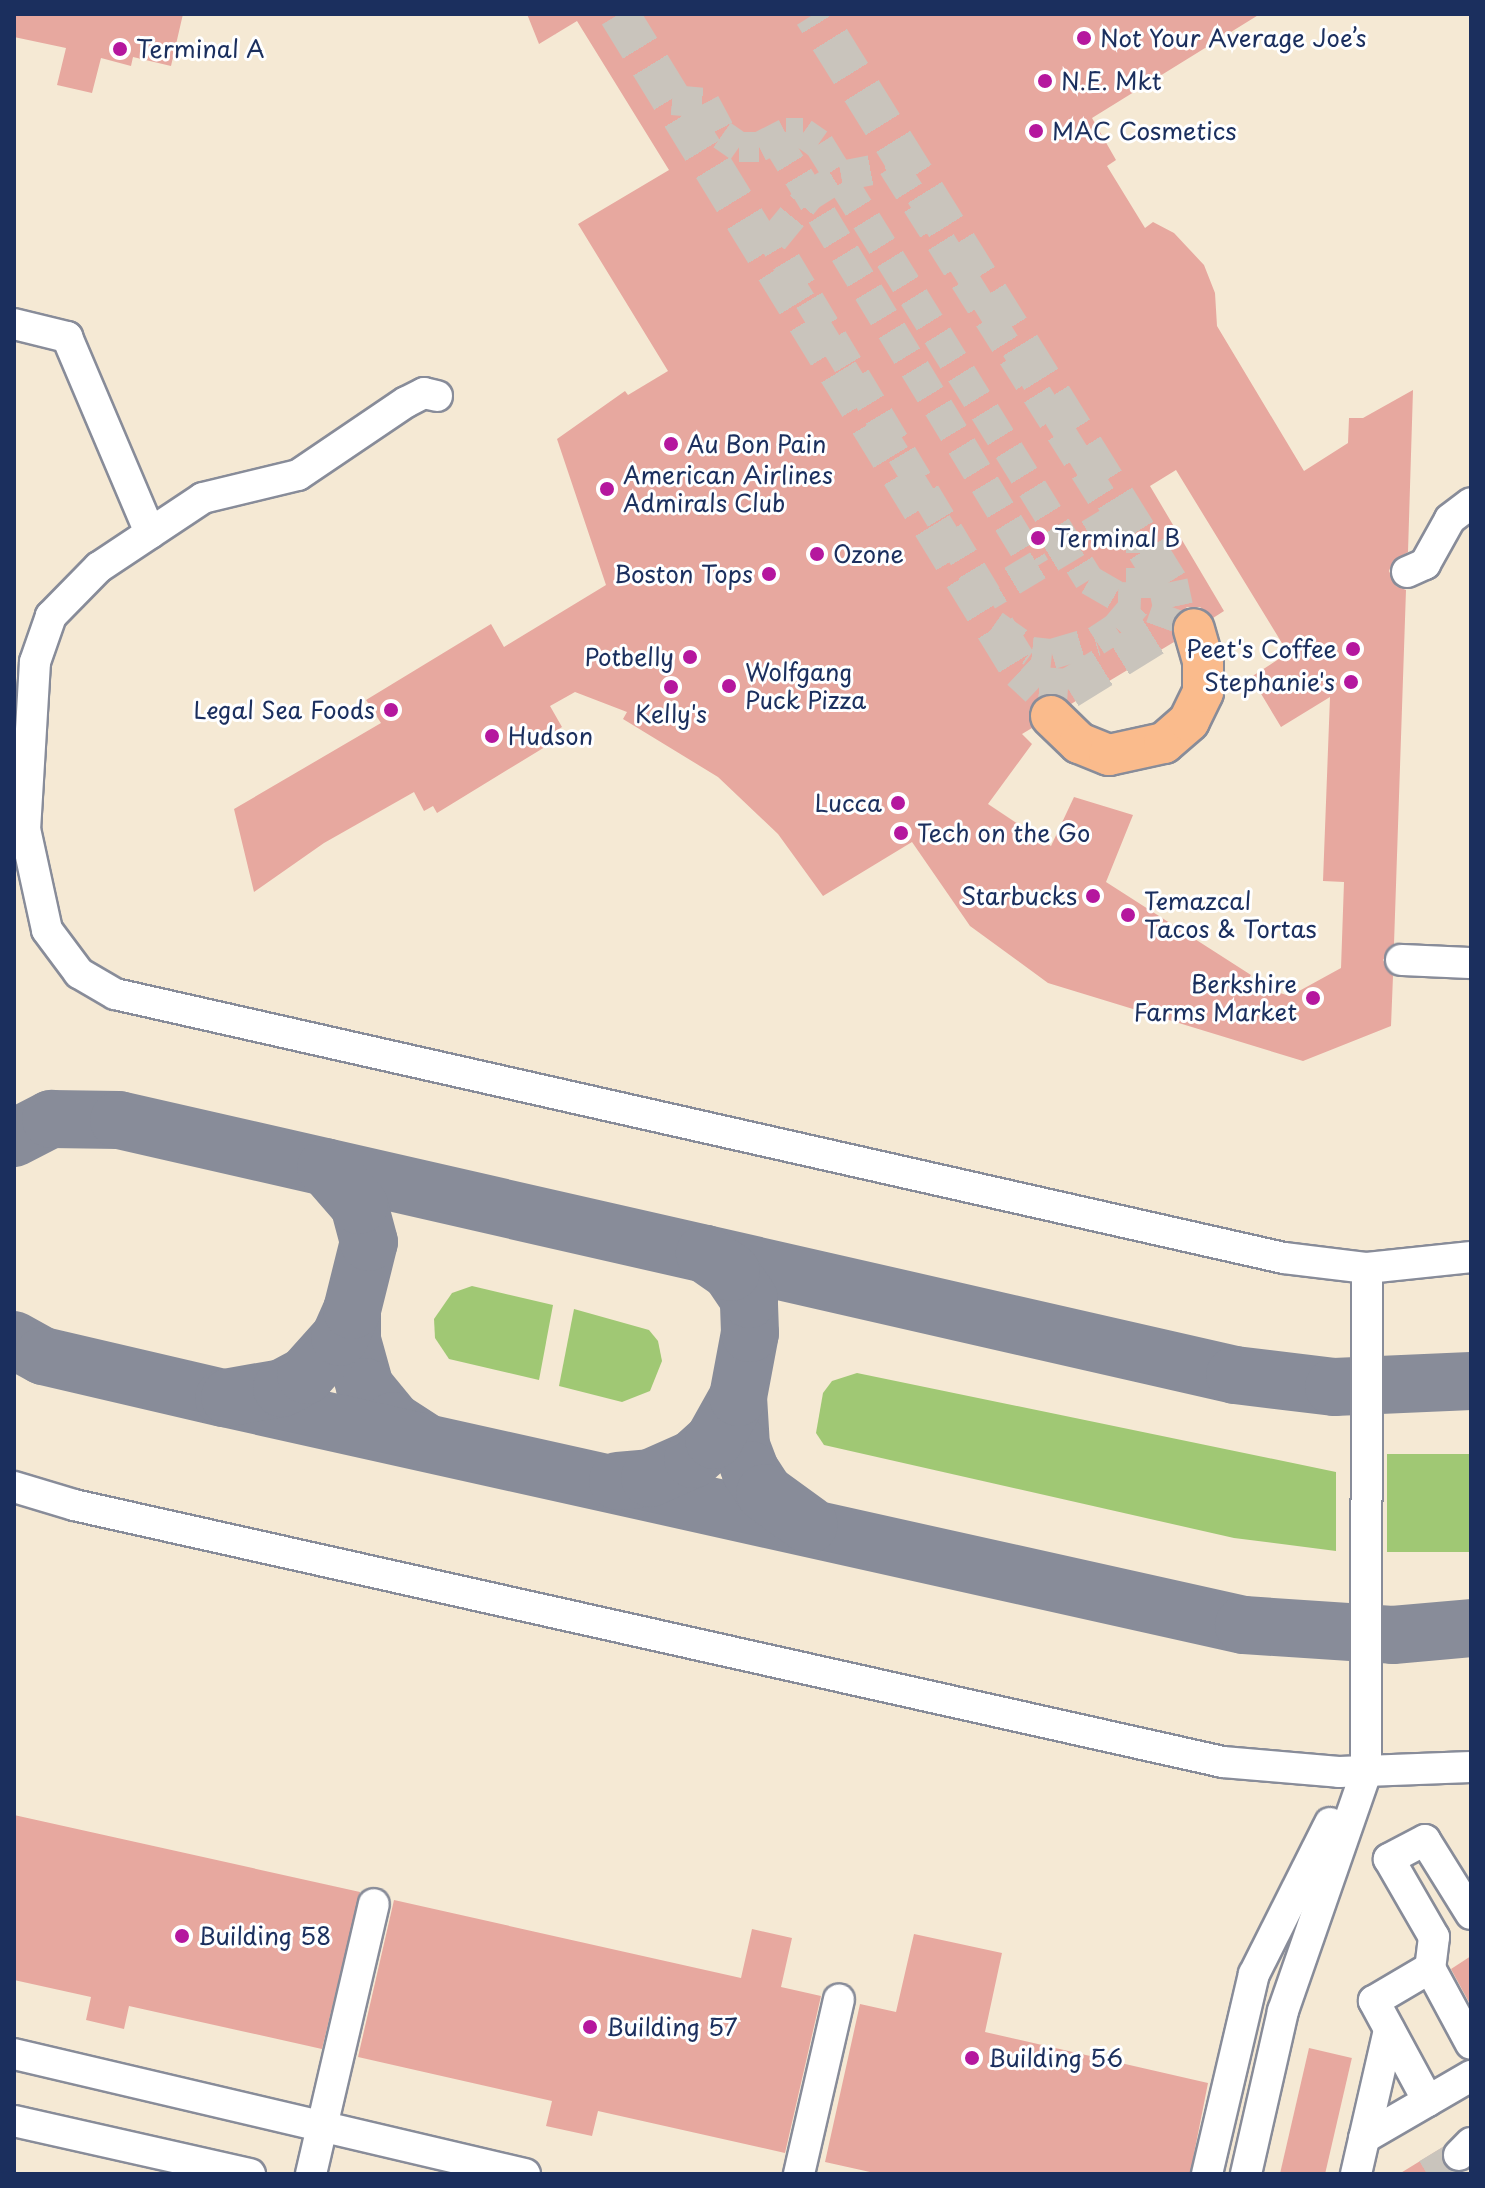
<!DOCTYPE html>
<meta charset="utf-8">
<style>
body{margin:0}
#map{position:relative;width:1485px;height:2188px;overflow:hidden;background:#f5e9d4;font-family:"Playpen Sans",sans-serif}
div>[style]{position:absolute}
.green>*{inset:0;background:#a0c874;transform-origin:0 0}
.taxiway>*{height:58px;margin:-29px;padding:0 29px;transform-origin:29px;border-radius:29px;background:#888c99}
.building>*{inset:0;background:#e7a89f;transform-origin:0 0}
.minor-tunnel>*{height:30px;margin-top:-15px;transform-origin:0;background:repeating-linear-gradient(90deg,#c9c4bc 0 30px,transparent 0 45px)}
.major-tunnel>*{height:40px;margin-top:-20px;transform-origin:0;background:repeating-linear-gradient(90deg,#c9c4bc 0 40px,transparent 0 60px)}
.roads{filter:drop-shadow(2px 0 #888c99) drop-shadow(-2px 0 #888c99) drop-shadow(0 2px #888c99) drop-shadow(0 -2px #888c99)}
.minor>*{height:30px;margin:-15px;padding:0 15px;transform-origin:15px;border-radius:15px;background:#fff}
.major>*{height:40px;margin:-20px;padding:0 20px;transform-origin:20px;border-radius:20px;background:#fabb8c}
.dots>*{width:22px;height:22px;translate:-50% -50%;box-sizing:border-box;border:4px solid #fff;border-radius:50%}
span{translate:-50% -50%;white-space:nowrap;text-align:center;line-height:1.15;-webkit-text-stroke:6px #fff;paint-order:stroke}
.poi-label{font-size:24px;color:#1b2f5e}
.left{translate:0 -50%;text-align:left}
.right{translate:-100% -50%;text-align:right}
.frame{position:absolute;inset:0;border:16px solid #1b2f5e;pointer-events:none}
</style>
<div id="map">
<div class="green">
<i style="clip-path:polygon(472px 1286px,553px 1305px,539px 1380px,449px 1359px,435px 1338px,434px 1319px,452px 1293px)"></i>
<i style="clip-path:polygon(574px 1309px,649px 1330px,658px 1341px,662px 1361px,650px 1391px,622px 1402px,559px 1386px)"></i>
<i style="clip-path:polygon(857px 1373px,1336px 1472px,1336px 1551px,1234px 1538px,824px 1445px,816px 1433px,823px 1393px,832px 1381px)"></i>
<i style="left:1471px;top:1454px;width:98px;height:84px;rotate:90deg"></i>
</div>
<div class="taxiway">
<i style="left:14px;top:1138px;width:42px;rotate:-27.2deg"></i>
<i style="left:51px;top:1119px;width:68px;rotate:0.8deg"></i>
<i style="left:119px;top:1120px;width:1145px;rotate:12.87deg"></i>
<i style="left:1235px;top:1375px;width:100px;rotate:6.9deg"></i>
<i style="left:1334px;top:1387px;width:137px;rotate:-2.5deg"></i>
<i style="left:352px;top:1310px;width:30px;rotate:90deg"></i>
<i style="left:352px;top:1340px;width:49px;rotate:74.5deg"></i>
<i style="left:365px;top:1387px;width:44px;rotate:50.5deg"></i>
<i style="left:393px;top:1421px;width:35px;rotate:33deg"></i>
<i style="left:14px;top:1340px;width:33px;rotate:29deg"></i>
<i style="left:43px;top:1356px;width:186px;rotate:13.1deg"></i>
<i style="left:224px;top:1398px;width:1045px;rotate:12.55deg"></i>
<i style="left:1244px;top:1625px;width:149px;rotate:3.8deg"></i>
<i style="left:1393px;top:1635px;width:78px;rotate:-5.1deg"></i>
<i style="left:230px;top:1397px;width:53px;rotate:-9.8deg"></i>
<i style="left:282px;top:1388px;width:27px;rotate:-28deg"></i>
<i style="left:306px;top:1375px;width:51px;rotate:-48.2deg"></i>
<i style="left:340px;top:1337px;width:30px;rotate:-66deg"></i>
<i style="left:352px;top:1310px;width:70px;rotate:-76deg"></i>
<i style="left:369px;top:1242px;width:38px;rotate:-105deg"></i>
<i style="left:359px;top:1205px;width:50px;rotate:-131deg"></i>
<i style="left:738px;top:1397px;width:49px;rotate:86.5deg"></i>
<i style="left:741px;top:1446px;width:26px;rotate:69deg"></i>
<i style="left:750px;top:1470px;width:27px;rotate:57deg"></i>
<i style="left:765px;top:1493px;width:54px;rotate:36deg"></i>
<i style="left:618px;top:1481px;width:32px;rotate:-5deg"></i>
<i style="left:650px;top:1478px;width:47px;rotate:-23.8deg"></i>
<i style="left:693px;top:1459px;width:28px;rotate:-42deg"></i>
<i style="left:714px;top:1440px;width:49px;rotate:-60.8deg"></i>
<i style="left:738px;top:1397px;width:65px;rotate:-79.4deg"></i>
<i style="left:750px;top:1333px;width:34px;rotate:-92deg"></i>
<i style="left:749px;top:1299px;width:32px;rotate:-124deg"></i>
<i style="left:731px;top:1272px;width:32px;rotate:-145deg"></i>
</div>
<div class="building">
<i style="clip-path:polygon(14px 14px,183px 14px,171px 66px,133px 57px,131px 66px,101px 58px,92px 93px,57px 85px,66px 48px,14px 37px)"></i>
<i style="clip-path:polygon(evenodd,527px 14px,1260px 14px,1092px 118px,1116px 160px,1107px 166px,1145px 228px,1153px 222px,1174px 233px,1204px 265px,1215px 293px,1217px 326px,1304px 471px,1348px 443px,1349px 418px,1363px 418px,1413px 390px,1408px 552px,1393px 561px,1389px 571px,1396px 586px,1406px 590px,1394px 944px,1383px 960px,1393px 976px,1391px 1026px,1303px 1061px,1048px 983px,970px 926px,912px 842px,823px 896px,778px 834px,718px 777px,623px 719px,627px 712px,575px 692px,550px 706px,562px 727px,554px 732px,558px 739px,437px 813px,433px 806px,424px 811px,414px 792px,324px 843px,254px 892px,234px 809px,381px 723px,366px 700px,491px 624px,504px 647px,606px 585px,557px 439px,625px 391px,628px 395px,668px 371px,578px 224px,669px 170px,577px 21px,539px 44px,527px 14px,1176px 470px,1288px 653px,1251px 677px,1281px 727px,1330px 697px,1323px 881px,1344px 882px,1341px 968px,1290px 996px,1246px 983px,1251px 975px,1106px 882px,1133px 815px,1074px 797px,1051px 846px,988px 804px,1032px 744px,1022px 734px,1032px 728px,1029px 711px,1035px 700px,1056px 694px,1071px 704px,1174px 642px,1172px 623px,1187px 607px,1200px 607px,1213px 618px,1224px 611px,1150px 486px,1176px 470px)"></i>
<i style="clip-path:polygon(14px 1815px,360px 1892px,322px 2049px,129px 2006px,124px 2029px,86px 2020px,91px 1997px,14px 1980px)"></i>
<i style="clip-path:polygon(394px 1900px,741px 1978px,752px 1929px,792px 1938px,781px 1987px,821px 1996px,785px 2153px,598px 2111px,592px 2136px,546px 2126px,552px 2101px,358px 2057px)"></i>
<i style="clip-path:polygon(914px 1934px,1002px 1953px,985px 2032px,1208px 2083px,1190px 2174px,879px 2174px,825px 2162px,860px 2004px,896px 2012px)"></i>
<i style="clip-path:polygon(1471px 1956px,1471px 2006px,1451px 1969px)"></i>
<i style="left:1309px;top:2048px;width:44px;height:129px;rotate:13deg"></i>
<i style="clip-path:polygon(1443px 2147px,1447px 2168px,1471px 2174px,1399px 2174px)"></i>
</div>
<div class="minor-tunnel">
<i style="left:672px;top:100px;width:33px;rotate:5deg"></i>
<i style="left:705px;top:103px;width:36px;rotate:62deg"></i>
<i style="left:722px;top:135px;width:21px;rotate:35deg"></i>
<i style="left:739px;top:147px;width:20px"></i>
<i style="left:759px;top:147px;width:30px;rotate:-27deg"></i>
<i style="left:786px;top:133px;width:17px"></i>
<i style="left:803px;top:133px;width:19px;rotate:35deg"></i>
<i style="left:819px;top:144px;width:513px;rotate:58.23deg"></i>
<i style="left:1089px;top:580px;width:34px;rotate:30deg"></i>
<i style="left:1118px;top:597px;width:23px;rotate:2deg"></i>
<i style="left:775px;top:138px;width:502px;rotate:58.78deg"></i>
<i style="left:893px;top:166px;width:417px;rotate:57.8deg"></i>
<i style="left:1115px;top:519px;width:149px;rotate:149deg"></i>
<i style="left:987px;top:596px;width:415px;rotate:-121deg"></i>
<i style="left:773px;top:240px;width:57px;rotate:-50.7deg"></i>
<i style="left:809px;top:196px;width:38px;rotate:-32deg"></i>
<i style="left:841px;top:176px;width:53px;rotate:-10.9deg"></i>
<i style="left:893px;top:166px;width:14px;rotate:-34deg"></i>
<i style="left:994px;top:625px;width:47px;rotate:35.4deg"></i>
<i style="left:1032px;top:652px;width:20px;rotate:6deg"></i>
<i style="left:1052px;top:654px;width:46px;rotate:-16.5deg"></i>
<i style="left:1096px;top:641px;width:24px;rotate:-33deg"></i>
<i style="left:1116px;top:628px;width:39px;rotate:-50deg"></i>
<i style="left:1141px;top:598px;width:61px;rotate:-90deg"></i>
<i style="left:1427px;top:2174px;width:37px;rotate:-31deg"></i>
</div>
<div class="major-tunnel">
<i style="left:619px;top:14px;width:769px;rotate:58.5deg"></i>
<i style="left:1021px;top:670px;width:25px;rotate:43deg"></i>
<i style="left:1039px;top:687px;width:29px;rotate:4deg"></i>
<i style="left:1068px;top:689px;width:114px;rotate:-31.7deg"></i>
<i style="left:1165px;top:629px;width:23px;rotate:-70deg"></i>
<i style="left:1173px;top:607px;width:25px;rotate:-102deg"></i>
<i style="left:1168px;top:583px;width:670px;rotate:-121.89deg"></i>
</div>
<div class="roads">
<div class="minor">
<i style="left:14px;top:324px;width:55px;rotate:13.8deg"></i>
<i style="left:67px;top:337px;width:213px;rotate:67deg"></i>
<i style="left:437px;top:396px;width:13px;rotate:-167deg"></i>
<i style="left:424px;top:393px;width:20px;rotate:153deg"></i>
<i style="left:406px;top:402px;width:130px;rotate:145.9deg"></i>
<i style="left:298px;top:475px;width:98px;rotate:166.4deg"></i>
<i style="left:203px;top:498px;width:125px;rotate:146.4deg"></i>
<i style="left:99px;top:567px;width:69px;rotate:134.4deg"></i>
<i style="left:51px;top:616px;width:49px;rotate:109.2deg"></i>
<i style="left:35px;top:662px;width:167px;rotate:93.4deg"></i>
<i style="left:25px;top:829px;width:103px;rotate:77.7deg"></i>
<i style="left:47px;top:930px;width:54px;rotate:53.3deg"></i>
<i style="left:79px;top:973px;width:42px;rotate:30.3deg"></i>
<i style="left:115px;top:994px;width:1198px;rotate:12.73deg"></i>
<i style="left:1284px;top:1258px;width:84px;rotate:6.9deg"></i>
<i style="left:1367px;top:1268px;width:105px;rotate:-6deg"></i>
<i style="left:1407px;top:572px;width:20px;rotate:-24deg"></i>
<i style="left:1425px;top:564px;width:51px;rotate:-60.9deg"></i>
<i style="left:1450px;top:519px;width:26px;rotate:-37deg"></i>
<i style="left:1401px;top:960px;width:70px;rotate:2.5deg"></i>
<i style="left:14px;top:1487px;width:63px;rotate:16.7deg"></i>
<i style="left:74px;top:1505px;width:1177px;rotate:12.61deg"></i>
<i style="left:1223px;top:1762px;width:116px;rotate:4.9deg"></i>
<i style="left:1339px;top:1772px;width:132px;rotate:-2.2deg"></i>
<i style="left:1471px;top:1914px;width:87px;rotate:-121.9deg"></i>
<i style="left:1425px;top:1840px;width:41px;rotate:152.2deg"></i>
<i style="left:1389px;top:1859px;width:90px;rotate:60deg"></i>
<i style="left:1434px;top:1937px;width:31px;rotate:97deg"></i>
<i style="left:1430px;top:1968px;width:86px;rotate:61.7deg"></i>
<i style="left:14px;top:2054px;width:525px;rotate:13.22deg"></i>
<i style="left:1428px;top:2101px;width:114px;rotate:-118.4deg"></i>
<i style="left:1374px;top:2001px;width:65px;rotate:-30.5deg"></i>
<i style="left:14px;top:2121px;width:242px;rotate:12.7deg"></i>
<i style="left:1364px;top:2138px;width:124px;rotate:-30.1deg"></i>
<i style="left:1459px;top:2155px;width:17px;rotate:-45deg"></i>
<i style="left:311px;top:2174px;width:277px;rotate:-76.9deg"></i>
<i style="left:799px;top:2174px;width:179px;rotate:-77.1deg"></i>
<i style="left:1207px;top:2174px;width:205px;rotate:-76.8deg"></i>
<i style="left:1254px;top:1974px;width:169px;rotate:-63.3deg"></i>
<i style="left:1246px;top:2174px;width:167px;rotate:-77.2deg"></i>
<i style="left:1283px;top:2011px;width:252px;rotate:-70.8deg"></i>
<i style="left:1366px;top:1773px;width:505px;rotate:-89.89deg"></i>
<i style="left:1356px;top:2174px;width:148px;rotate:-77.1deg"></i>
</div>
<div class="major">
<i style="left:1051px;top:716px;width:39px;rotate:44deg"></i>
<i style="left:1079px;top:743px;width:32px;rotate:22deg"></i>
<i style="left:1109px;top:755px;width:56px;rotate:-12.3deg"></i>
<i style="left:1164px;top:743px;width:33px;rotate:-41deg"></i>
<i style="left:1189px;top:721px;width:32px;rotate:-64deg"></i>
<i style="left:1203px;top:692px;width:31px;rotate:-90deg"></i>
<i style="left:1203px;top:661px;width:33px;rotate:-106deg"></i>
</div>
</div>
<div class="dots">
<i style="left:1084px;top:38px;background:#b5179e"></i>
<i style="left:120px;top:49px;background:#b5179e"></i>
<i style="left:1045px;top:81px;background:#b5179e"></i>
<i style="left:1036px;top:131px;background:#b5179e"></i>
<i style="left:671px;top:444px;background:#b5179e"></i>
<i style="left:607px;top:489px;background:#b5179e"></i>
<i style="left:1038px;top:538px;background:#b5179e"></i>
<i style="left:817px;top:554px;background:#b5179e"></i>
<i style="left:769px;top:574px;background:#b5179e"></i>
<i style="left:1353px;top:649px;background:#b5179e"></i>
<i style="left:690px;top:657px;background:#b5179e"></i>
<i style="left:1351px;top:682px;background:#b5179e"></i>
<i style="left:729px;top:686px;background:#b5179e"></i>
<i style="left:671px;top:687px;background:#b5179e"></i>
<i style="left:391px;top:710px;background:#b5179e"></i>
<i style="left:492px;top:736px;background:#b5179e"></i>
<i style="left:898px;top:803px;background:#b5179e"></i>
<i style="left:901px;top:833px;background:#b5179e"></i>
<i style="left:1093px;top:896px;background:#b5179e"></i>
<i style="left:1128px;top:915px;background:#b5179e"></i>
<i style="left:1313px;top:998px;background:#b5179e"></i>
<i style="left:182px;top:1936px;background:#b5179e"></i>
<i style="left:590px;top:2027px;background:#b5179e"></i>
<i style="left:972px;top:2058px;background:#b5179e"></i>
</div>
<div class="poi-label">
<span class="left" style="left:1100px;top:38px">Not Your Average Joe’s</span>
<span class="left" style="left:136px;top:49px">Terminal A</span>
<span class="left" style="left:1061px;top:81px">N.E. Mkt</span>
<span class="left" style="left:1052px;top:131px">MAC Cosmetics</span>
<span class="left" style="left:687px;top:444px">Au Bon Pain</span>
<span class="left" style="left:623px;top:489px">American Airlines<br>Admirals Club</span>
<span class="left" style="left:1054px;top:538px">Terminal B</span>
<span class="left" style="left:833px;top:554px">Ozone</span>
<span class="right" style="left:753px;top:574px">Boston Tops</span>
<span class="right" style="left:1337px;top:649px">Peet's Coffee</span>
<span class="right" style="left:674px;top:657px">Potbelly</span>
<span class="left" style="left:745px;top:686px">Wolfgang<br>Puck Pizza</span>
<span class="right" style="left:1335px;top:682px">Stephanie's</span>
<span class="right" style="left:375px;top:710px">Legal Sea Foods</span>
<span style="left:671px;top:714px">Kelly's</span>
<span class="left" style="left:508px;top:736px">Hudson</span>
<span class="right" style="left:882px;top:803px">Lucca</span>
<span class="left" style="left:917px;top:833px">Tech on the Go</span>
<span class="right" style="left:1077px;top:896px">Starbucks</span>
<span class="left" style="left:1144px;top:915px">Temazcal<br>Tacos &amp; Tortas</span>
<span class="right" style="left:1297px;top:998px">Berkshire<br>Farms Market</span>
<span class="left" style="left:198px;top:1936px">Building 58</span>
<span class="left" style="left:606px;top:2027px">Building 57</span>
<span class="left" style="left:988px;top:2058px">Building 56</span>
</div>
<div class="frame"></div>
</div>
